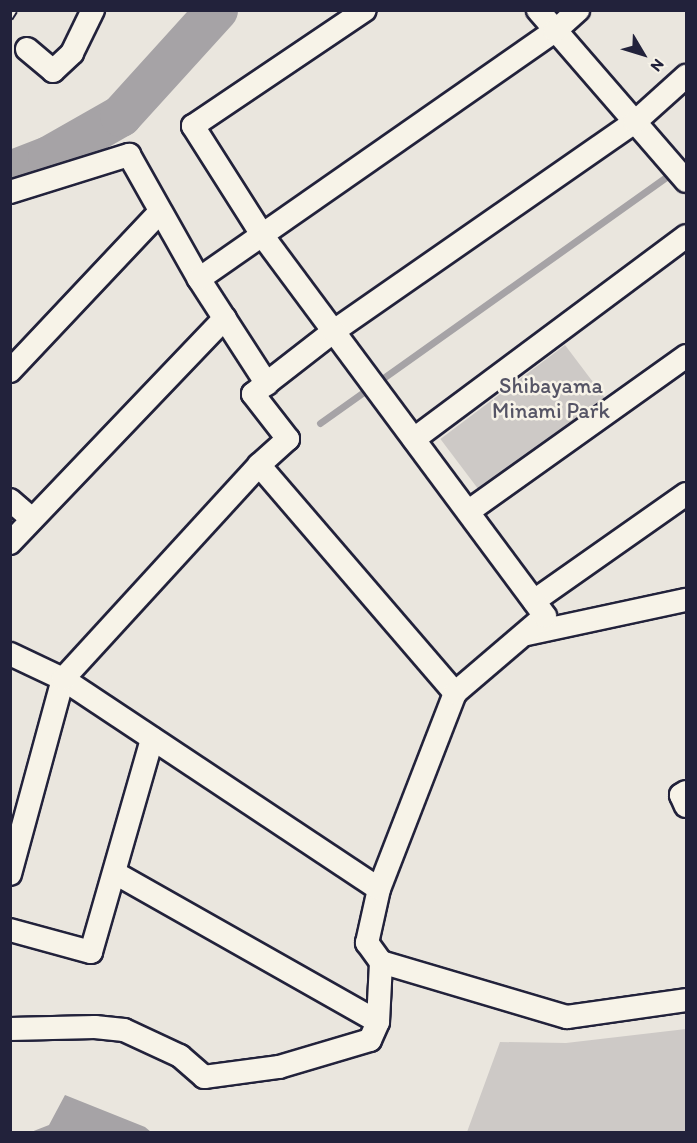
<!DOCTYPE html>
<style>
body{margin:0}
#map{position:relative;width:697px;height:1143px;overflow:hidden;background:#eae6de;font-family:Itim,sans-serif}
div>[style]{position:absolute}
.green>*{inset:0;background:#cdc9c6;transform-origin:0 0}
.water>*{inset:0;background:#a6a3a6}
.stream>*{height:7px;margin:-3.5px;padding:0 3.5px;transform-origin:3.5px;border-radius:3.5px;background:#a6a3a6}
.river>*{height:42px;margin:-21px;padding:0 21px;transform-origin:21px;border-radius:21px;background:#a6a3a6}
.roads{filter:drop-shadow(2px 0 #22223b) drop-shadow(-2px 0 #22223b) drop-shadow(0 2px #22223b) drop-shadow(0 -2px #22223b)}
.minor>*{height:22px;margin:-11px;padding:0 11px;transform-origin:11px;border-radius:11px;background:#f7f3e8}
.rail>*{height:7px;margin-top:-3.5px;transform-origin:0;background:repeating-linear-gradient(90deg,#f7f3e8 0 14px,#22223b 0 28px);box-sizing:border-box;border-block:2px solid #22223b}
span{translate:-50% -50%;white-space:nowrap;text-align:center;line-height:1.15;-webkit-text-stroke:5px #f7f3e8;paint-order:stroke}
.park-label{font-size:22px;color:#555465}
.frame{position:absolute;inset:0;border:12px solid #22223b;pointer-events:none}
.north{position:absolute;left:613px;top:24px;width:60px;height:60px;-webkit-text-stroke:4px #f7f3e8;paint-order:stroke;rotate:128deg;font-size:16px;font-weight:700;line-height:24px;text-align:center;color:#22223b}
.north::after{content:'';display:block;margin:auto;width:21px;height:27px;background:#22223b;clip-path:polygon(50% 0,100% 100%,50% 72%,0 100%)}
</style>
<div id="map">
<div class="green">
<i style="left:565px;top:345px;width:69px;height:156px;rotate:53deg"></i>
<i style="clip-path:polygon(686px 1029px,686px 1132px,467px 1132px,500px 1042px,566px 1043px)"></i>
</div>
<div class="water">
<i style="clip-path:polygon(65px 1095px,145px 1127px,151px 1132px,31px 1132px,49px 1125px)"></i>
</div>
<div class="stream">
<i style="left:320px;top:423px;width:449px;rotate:-35.4deg"></i>
</div>
<div class="river">
<i style="left:10px;top:172px;width:42px;rotate:-21deg"></i>
<i style="left:49px;top:157px;width:83px;rotate:-29.7deg"></i>
<i style="left:121px;top:116px;width:143px;rotate:-47.8deg"></i>
</div>
<div class="roads">
<div class="minor">
<i style="left:538px;top:10px;width:226px;rotate:49.1deg"></i>
<i style="left:27px;top:49px;width:34px;rotate:40deg"></i>
<i style="left:53px;top:71px;width:26px;rotate:-43deg"></i>
<i style="left:72px;top:53px;width:48px;rotate:-64deg"></i>
<i style="left:10px;top:192px;width:125px;rotate:-17.3deg"></i>
<i style="left:129px;top:155px;width:142px;rotate:60.6deg"></i>
<i style="left:199px;top:279px;width:125px;rotate:57.1deg"></i>
<i style="left:199px;top:279px;width:434px;rotate:-34.9deg"></i>
<i style="left:555px;top:31px;width:31px;rotate:-42deg"></i>
<i style="left:10px;top:371px;width:219px;rotate:-46.7deg"></i>
<i style="left:414px;top:439px;width:339px;rotate:-36.7deg"></i>
<i style="left:259px;top:465px;width:301px;rotate:49.3deg"></i>
<i style="left:10px;top:500px;width:29px;rotate:41deg"></i>
<i style="left:469px;top:511px;width:267px;rotate:-35.5deg"></i>
<i style="left:10px;top:543px;width:311px;rotate:-46.3deg"></i>
<i style="left:534px;top:601px;width:186px;rotate:-35.1deg"></i>
<i style="left:527px;top:634px;width:163px;rotate:-12.1deg"></i>
<i style="left:10px;top:654px;width:59px;rotate:25.3deg"></i>
<i style="left:63px;top:679px;width:379px;rotate:33.6deg"></i>
<i style="left:686px;top:792px;width:6px;rotate:149deg"></i>
<i style="left:681px;top:795px;width:12px;rotate:66deg"></i>
<i style="left:115px;top:873px;width:302px;rotate:29.5deg"></i>
<i style="left:10px;top:874px;width:202px;rotate:-74.8deg"></i>
<i style="left:63px;top:679px;width:290px;rotate:-47.5deg"></i>
<i style="left:259px;top:465px;width:39px;rotate:-42deg"></i>
<i style="left:288px;top:439px;width:57px;rotate:-127.9deg"></i>
<i style="left:253px;top:394px;width:103px;rotate:-37.9deg"></i>
<i style="left:334px;top:331px;width:366px;rotate:-34.8deg"></i>
<i style="left:635px;top:122px;width:69px;rotate:-42deg"></i>
<i style="left:10px;top:930px;width:84px;rotate:15.2deg"></i>
<i style="left:91px;top:952px;width:222px;rotate:-74deg"></i>
<i style="left:381px;top:962px;width:194px;rotate:16.5deg"></i>
<i style="left:567px;top:1017px;width:120px;rotate:-8.1deg"></i>
<i style="left:10px;top:1029px;width:85px;rotate:-1.3deg"></i>
<i style="left:95px;top:1027px;width:29px;rotate:6deg"></i>
<i style="left:124px;top:1030px;width:62px;rotate:24.9deg"></i>
<i style="left:180px;top:1056px;width:32px;rotate:41deg"></i>
<i style="left:204px;top:1077px;width:76px;rotate:-7.6deg"></i>
<i style="left:279px;top:1067px;width:95px;rotate:-16.5deg"></i>
<i style="left:370px;top:1040px;width:20px;rotate:-66deg"></i>
<i style="left:378px;top:1022px;width:60px;rotate:-87.1deg"></i>
<i style="left:381px;top:962px;width:24px;rotate:-126deg"></i>
<i style="left:367px;top:943px;width:55px;rotate:-77.5deg"></i>
<i style="left:379px;top:889px;width:210px;rotate:-68.8deg"></i>
<i style="left:455px;top:693px;width:118px;rotate:-40.5deg"></i>
<i style="left:545px;top:616px;width:477px;rotate:-126.6deg"></i>
<i style="left:261px;top:233px;width:127px;rotate:-122.4deg"></i>
<i style="left:193px;top:126px;width:207px;rotate:-34deg"></i>
</div>
</div>
<div class="rail">
<i style="left:10px;top:18px;width:9px;rotate:-58deg"></i>
</div>
<div class="park-label">
<span style="left:551px;top:398px">Shibayama<br>Minami Park</span>
</div>
<div class="frame"></div>
<div class="north">N</div>
</div>
